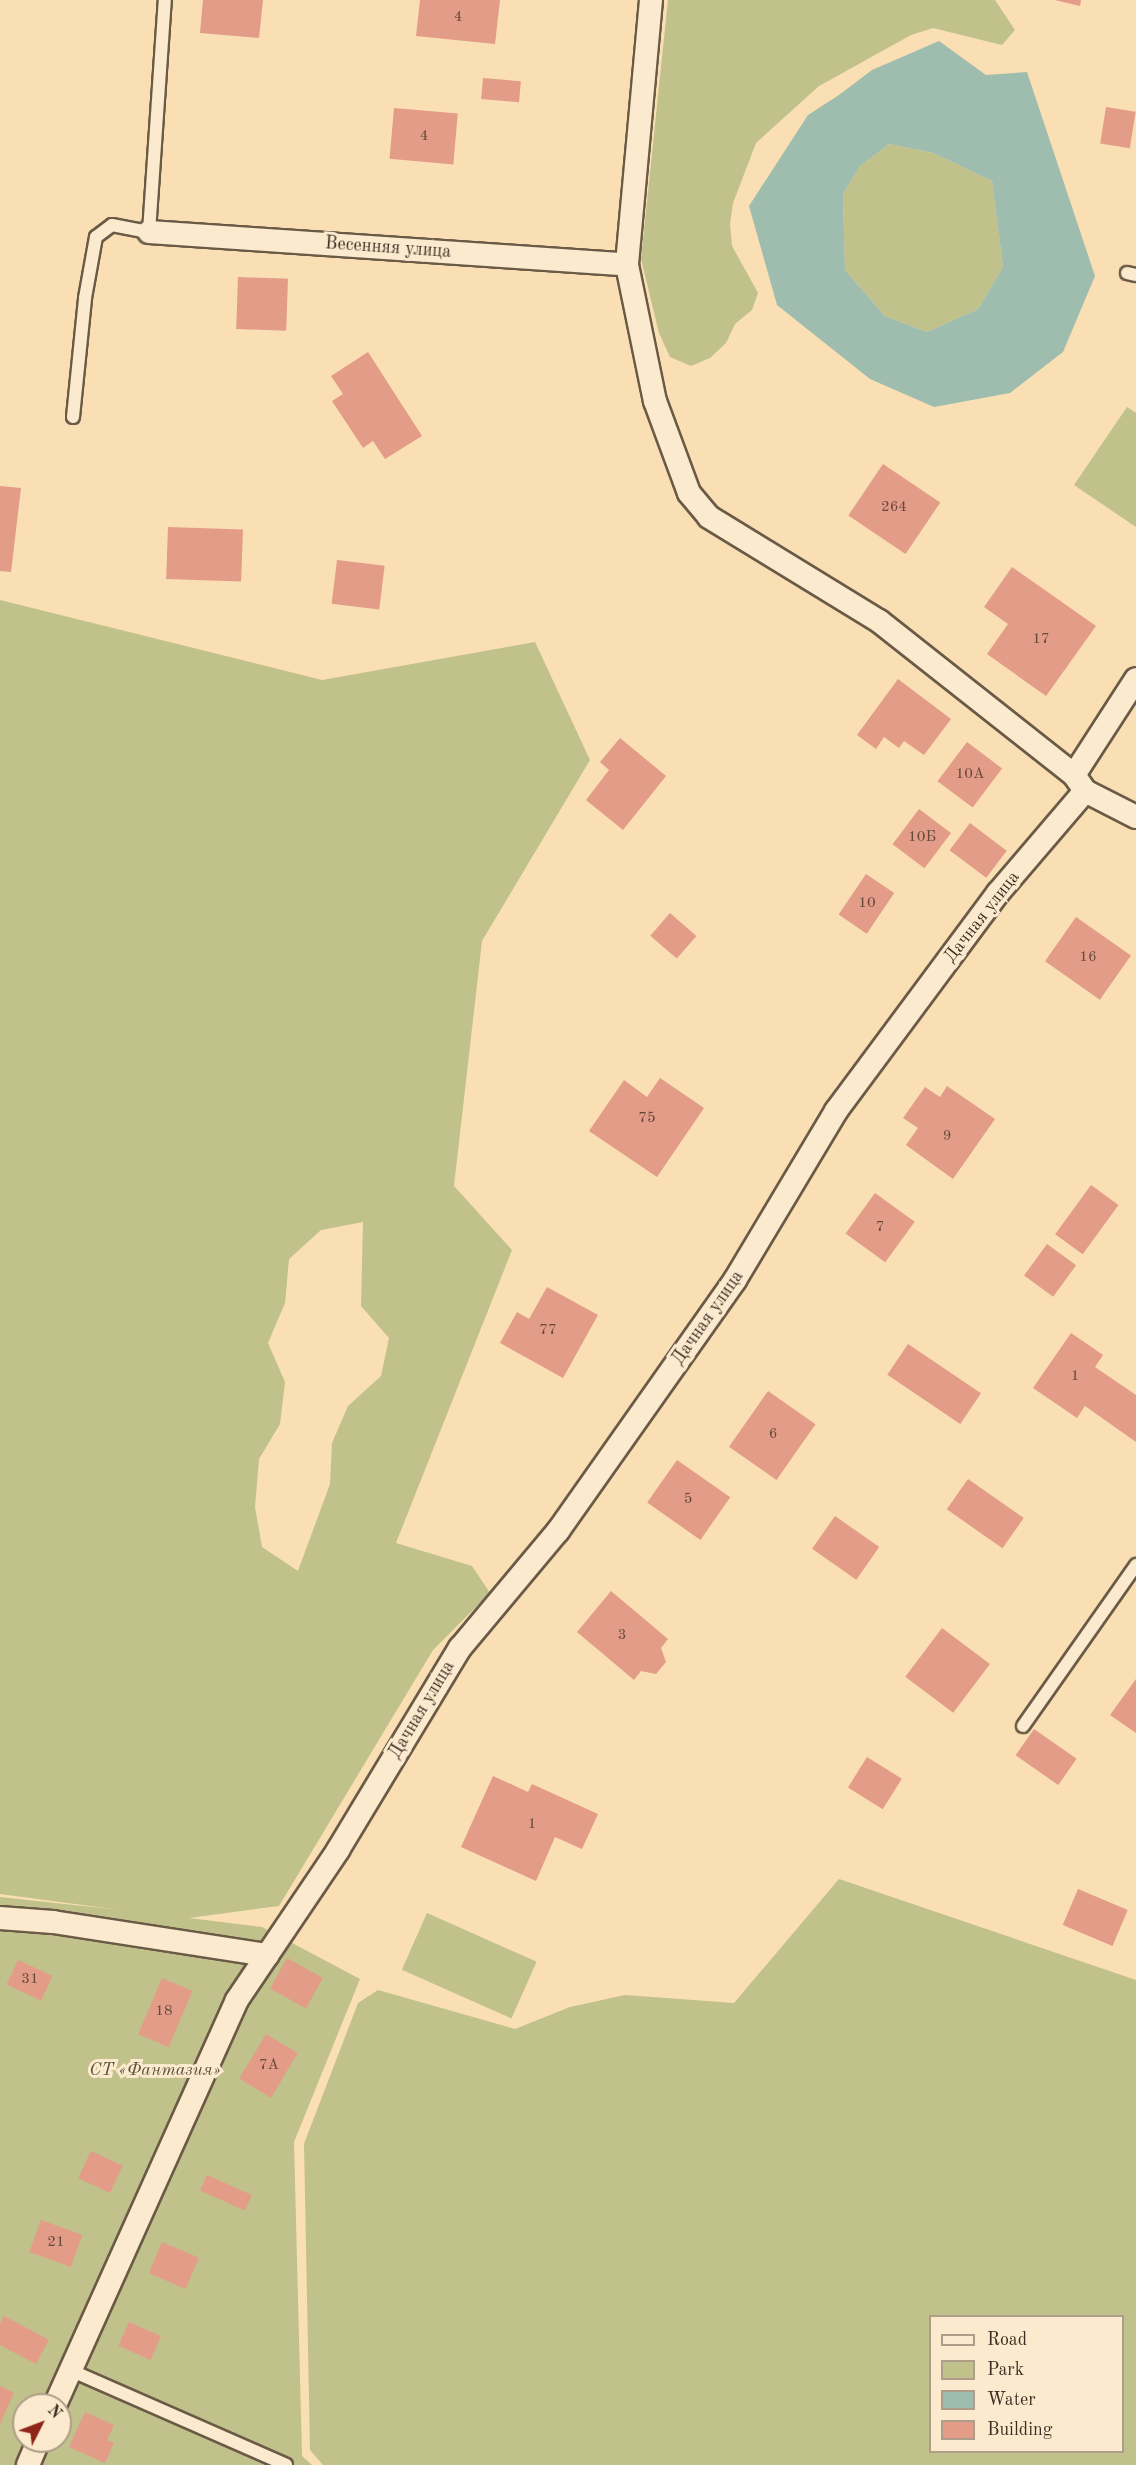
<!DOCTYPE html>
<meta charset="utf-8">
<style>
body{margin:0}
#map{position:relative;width:1136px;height:2465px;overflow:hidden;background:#f9dfb3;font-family:"Old Standard TT",serif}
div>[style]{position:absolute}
.green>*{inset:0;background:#c0c18b;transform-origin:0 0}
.water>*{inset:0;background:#9ebdae}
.building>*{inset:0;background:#e29c88;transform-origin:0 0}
.roads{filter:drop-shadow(2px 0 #6a5a46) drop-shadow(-2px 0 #6a5a46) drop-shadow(0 2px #6a5a46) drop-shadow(0 -2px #6a5a46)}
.lane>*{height:12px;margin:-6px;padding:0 6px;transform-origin:6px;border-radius:6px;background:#fbeace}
.street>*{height:22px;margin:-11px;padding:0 11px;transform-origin:11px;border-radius:11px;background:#fbeace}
span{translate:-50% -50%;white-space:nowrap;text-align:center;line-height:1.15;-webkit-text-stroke:6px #fbeace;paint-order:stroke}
.number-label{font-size:15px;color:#65493c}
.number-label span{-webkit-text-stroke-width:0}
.street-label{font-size:18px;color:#3b2d22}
.park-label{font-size:18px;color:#5c523c;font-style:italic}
.legend{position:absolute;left:929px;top:2315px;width:195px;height:138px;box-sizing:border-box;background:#fbeace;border:2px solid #ae9e89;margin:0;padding:8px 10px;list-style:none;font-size:18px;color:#3b2d22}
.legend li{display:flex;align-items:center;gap:12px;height:30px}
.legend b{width:30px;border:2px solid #ae9e89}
.north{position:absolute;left:12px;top:2393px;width:60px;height:60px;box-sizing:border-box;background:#fbeace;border:2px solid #ae9e89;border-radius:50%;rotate:48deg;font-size:16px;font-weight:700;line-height:24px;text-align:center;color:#3b2d22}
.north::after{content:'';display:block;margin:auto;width:21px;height:27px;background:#8f2418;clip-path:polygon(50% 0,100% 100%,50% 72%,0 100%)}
</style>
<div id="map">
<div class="green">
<i style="clip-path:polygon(668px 0,995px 0,1015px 30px,1002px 45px,933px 28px,911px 35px,819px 86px,756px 143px,733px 203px,730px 224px,732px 246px,758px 293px,752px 310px,735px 324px,726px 343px,710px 358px,691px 366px,670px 357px,659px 333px,641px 259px)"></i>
<i style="clip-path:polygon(889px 144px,933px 153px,992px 181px,1003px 267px,978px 309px,927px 332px,885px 316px,845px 270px,843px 194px,860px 166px)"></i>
<i style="clip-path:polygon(1127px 407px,1136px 413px,1136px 527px,1074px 485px)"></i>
<i style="clip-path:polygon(evenodd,0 600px,322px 680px,535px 642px,590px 760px,482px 941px,454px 1186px,512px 1250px,396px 1543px,472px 1566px,490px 1593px,433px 1650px,279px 1906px,189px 1918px,262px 1927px,360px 1979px,294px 2142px,302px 2456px,312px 2465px,0 2465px,0 1897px,120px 1910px,0 1894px,0 600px,363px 1222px,361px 1306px,389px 1338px,381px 1376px,348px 1406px,332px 1443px,330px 1484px,298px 1571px,262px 1547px,255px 1507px,259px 1459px,280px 1424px,285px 1382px,268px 1343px,285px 1303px,289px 1259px,321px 1230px,363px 1222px,0 600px,24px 2405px,60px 2405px,60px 2441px,24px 2441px,24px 2405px)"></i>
<i style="clip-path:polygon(evenodd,839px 1879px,1136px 1980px,1136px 2465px,323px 2465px,310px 2450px,304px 2144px,358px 2003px,378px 1990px,515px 2029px,570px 2007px,625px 1995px,734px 2003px,839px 1879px,930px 2316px,1122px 2316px,1122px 2452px,930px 2452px,930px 2316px)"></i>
<i style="left:427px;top:1913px;width:120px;height:62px;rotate:24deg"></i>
</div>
<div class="water">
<i style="clip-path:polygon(evenodd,939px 41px,986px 75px,1027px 72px,1095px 276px,1063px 352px,1010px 393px,934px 407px,870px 379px,777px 305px,749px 206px,808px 115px,839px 95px,872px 70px,939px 41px,889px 144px,933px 153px,992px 181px,1003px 267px,978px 309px,927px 332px,885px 316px,845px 270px,843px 194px,860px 166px,889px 144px)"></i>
</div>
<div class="building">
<i style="clip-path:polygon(203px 0,263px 0,259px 38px,200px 33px)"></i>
<i style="clip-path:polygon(420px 0,500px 0,495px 44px,416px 36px)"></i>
<i style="clip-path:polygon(1055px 0,1081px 0,1080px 6px)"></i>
<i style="left:483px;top:78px;width:38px;height:21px;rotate:5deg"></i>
<i style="left:1106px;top:107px;width:30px;height:37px;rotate:9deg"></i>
<i style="left:394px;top:108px;width:64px;height:51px;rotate:5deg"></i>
<i style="left:238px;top:277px;width:50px;height:52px;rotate:2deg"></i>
<i style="clip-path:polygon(368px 352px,422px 436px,385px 459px,373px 441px,363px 448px,332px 401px,343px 394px,331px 376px)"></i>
<i style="left:883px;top:464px;width:69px;height:62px;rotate:34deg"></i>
<i style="clip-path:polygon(0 486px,21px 488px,11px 572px,0 571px)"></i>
<i style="left:168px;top:527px;width:75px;height:52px;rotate:2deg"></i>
<i style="left:337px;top:560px;width:48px;height:44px;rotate:7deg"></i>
<i style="clip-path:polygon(1012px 567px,1096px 626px,1046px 696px,987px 654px,1008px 624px,984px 607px)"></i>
<i style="clip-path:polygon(898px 679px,951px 719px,924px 755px,904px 741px,899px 748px,884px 737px,876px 749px,857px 735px)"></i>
<i style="clip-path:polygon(620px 738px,666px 776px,623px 830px,586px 800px,609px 770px,600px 762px)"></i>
<i style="left:967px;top:742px;width:44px;height:49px;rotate:37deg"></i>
<i style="left:919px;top:809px;width:40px;height:44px;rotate:37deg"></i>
<i style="left:970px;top:823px;width:46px;height:34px;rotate:37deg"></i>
<i style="left:866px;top:874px;width:34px;height:49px;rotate:34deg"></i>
<i style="left:670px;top:913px;width:35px;height:30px;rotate:41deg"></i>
<i style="left:1076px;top:917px;width:67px;height:54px;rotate:35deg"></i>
<i style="clip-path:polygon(660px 1078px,704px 1108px,657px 1177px,589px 1131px,624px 1080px,647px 1097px)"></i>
<i style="clip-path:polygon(947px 1086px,995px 1119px,953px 1179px,906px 1145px,918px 1128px,903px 1118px,925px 1087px,940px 1097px)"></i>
<i style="left:1091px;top:1185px;width:34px;height:61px;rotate:36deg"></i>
<i style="left:875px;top:1193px;width:49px;height:50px;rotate:36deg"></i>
<i style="left:1047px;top:1244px;width:36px;height:39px;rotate:36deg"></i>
<i style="clip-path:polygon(547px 1287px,598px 1315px,563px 1378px,500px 1343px,517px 1312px,529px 1319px)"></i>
<i style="clip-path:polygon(1071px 1333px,1103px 1355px,1095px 1367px,1136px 1395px,1136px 1442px,1085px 1406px,1077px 1418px,1033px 1388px)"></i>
<i style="left:908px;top:1344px;width:88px;height:37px;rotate:34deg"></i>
<i style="left:768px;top:1391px;width:58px;height:68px;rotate:35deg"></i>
<i style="left:677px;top:1460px;width:65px;height:52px;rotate:35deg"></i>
<i style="left:968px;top:1479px;width:68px;height:37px;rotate:35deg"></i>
<i style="left:835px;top:1516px;width:54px;height:40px;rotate:35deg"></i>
<i style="clip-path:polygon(611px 1591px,668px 1639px,661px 1648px,666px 1662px,656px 1674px,641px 1671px,634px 1680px,577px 1632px)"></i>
<i style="left:942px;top:1628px;width:60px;height:61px;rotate:37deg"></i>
<i style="clip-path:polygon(1136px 1679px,1136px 1733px,1110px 1715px)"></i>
<i style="left:1034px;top:1729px;width:52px;height:32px;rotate:35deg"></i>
<i style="left:867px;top:1757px;width:41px;height:36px;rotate:32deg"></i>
<i style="clip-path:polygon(493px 1776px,528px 1792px,532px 1784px,598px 1814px,582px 1849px,555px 1837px,536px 1881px,461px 1847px)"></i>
<i style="left:1078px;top:1889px;width:54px;height:39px;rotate:23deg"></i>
<i style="left:287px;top:1958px;width:41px;height:35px;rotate:29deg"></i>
<i style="left:18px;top:1960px;width:38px;height:27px;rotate:25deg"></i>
<i style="left:162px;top:1978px;width:33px;height:61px;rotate:23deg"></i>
<i style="left:266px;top:2034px;width:37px;height:52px;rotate:31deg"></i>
<i style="left:91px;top:2151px;width:35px;height:30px;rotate:25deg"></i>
<i style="left:207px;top:2175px;width:49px;height:17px;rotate:24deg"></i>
<i style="left:41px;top:2220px;width:44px;height:34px;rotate:20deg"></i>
<i style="left:162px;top:2242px;width:40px;height:34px;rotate:23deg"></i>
<i style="clip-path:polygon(4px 2316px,49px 2340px,36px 2364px,0 2345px,0 2323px)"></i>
<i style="left:129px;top:2322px;width:35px;height:26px;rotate:24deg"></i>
<i style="clip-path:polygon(0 2386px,14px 2393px,0 2424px)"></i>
<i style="clip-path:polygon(85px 2412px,114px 2425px,107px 2440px,114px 2443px,105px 2463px,69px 2447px)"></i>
</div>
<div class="roads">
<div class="lane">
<i style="left:1127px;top:273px;width:9px;rotate:13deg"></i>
<i style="left:73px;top:417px;width:120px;rotate:-84.2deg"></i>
<i style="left:85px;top:298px;width:62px;rotate:-79.8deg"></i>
<i style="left:96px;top:237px;width:20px;rotate:-37deg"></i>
<i style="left:112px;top:225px;width:38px;rotate:11deg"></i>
<i style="left:149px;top:232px;width:233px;rotate:-86.1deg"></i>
<i style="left:1023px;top:1726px;width:197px;rotate:-54.9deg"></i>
<i style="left:70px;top:2370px;width:236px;rotate:23.7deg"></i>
</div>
<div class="street">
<i style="left:651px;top:0;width:266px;rotate:95.2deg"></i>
<i style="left:627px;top:265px;width:139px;rotate:78.4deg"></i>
<i style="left:655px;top:401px;width:98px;rotate:69.7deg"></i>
<i style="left:689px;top:493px;width:31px;rotate:50deg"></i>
<i style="left:709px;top:517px;width:199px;rotate:31.5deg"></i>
<i style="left:879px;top:621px;width:248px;rotate:38.3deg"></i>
<i style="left:1074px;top:775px;width:19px;rotate:55deg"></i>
<i style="left:1085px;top:791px;width:57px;rotate:27deg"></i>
<i style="left:149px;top:232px;width:479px;rotate:3.9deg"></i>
<i style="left:1074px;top:775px;width:114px;rotate:-57.1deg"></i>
<i style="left:0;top:1918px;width:53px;rotate:4.3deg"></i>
<i style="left:53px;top:1922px;width:217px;rotate:8.8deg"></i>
<i style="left:55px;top:2405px;width:444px;rotate:-65.8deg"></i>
<i style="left:237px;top:2000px;width:181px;rotate:-56deg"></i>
<i style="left:338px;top:1850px;width:236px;rotate:-58.9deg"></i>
<i style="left:460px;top:1648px;width:153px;rotate:-50.1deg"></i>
<i style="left:558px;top:1531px;width:307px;rotate:-54.8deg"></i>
<i style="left:735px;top:1280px;width:197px;rotate:-59.1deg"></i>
<i style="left:836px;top:1111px;width:272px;rotate:-53.4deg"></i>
<i style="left:998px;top:893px;width:134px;rotate:-49.5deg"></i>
<i style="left:28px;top:2465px;width:26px;rotate:-67deg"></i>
</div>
</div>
<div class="number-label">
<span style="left:458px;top:18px">4</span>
<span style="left:424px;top:137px">4</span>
<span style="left:894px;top:508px">264</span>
<span style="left:1041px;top:640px">17</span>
<span style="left:970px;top:775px">10А</span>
<span style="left:922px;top:838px">10Б</span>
<span style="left:867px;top:904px">10</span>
<span style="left:1088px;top:958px">16</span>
<span style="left:647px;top:1119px">75</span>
<span style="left:947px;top:1137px">9</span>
<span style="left:880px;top:1228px">7</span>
<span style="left:548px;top:1331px">77</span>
<span style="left:1075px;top:1377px">1</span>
<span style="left:773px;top:1435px">6</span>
<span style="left:688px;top:1500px">5</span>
<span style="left:622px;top:1636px">3</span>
<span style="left:532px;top:1825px">1</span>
<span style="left:30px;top:1980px">31</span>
<span style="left:164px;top:2012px">18</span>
<span style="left:269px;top:2066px">7А</span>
<span style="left:56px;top:2243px">21</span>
</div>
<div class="street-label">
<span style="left:388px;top:248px;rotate:4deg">Весенняя улица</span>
<span style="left:982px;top:917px;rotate:-52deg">Дачная улица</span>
<span style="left:708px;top:1318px;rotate:-55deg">Дачная улица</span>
<span style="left:422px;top:1710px;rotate:-59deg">Дачная улица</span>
</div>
<div class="park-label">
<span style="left:155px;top:2070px">СТ «Фантазия»</span>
</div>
<ul class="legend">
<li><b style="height:8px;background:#fbeace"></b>Road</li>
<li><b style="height:16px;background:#c0c18b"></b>Park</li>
<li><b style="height:16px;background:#9ebdae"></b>Water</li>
<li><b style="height:16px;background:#e29c88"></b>Building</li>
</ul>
<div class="north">N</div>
</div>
